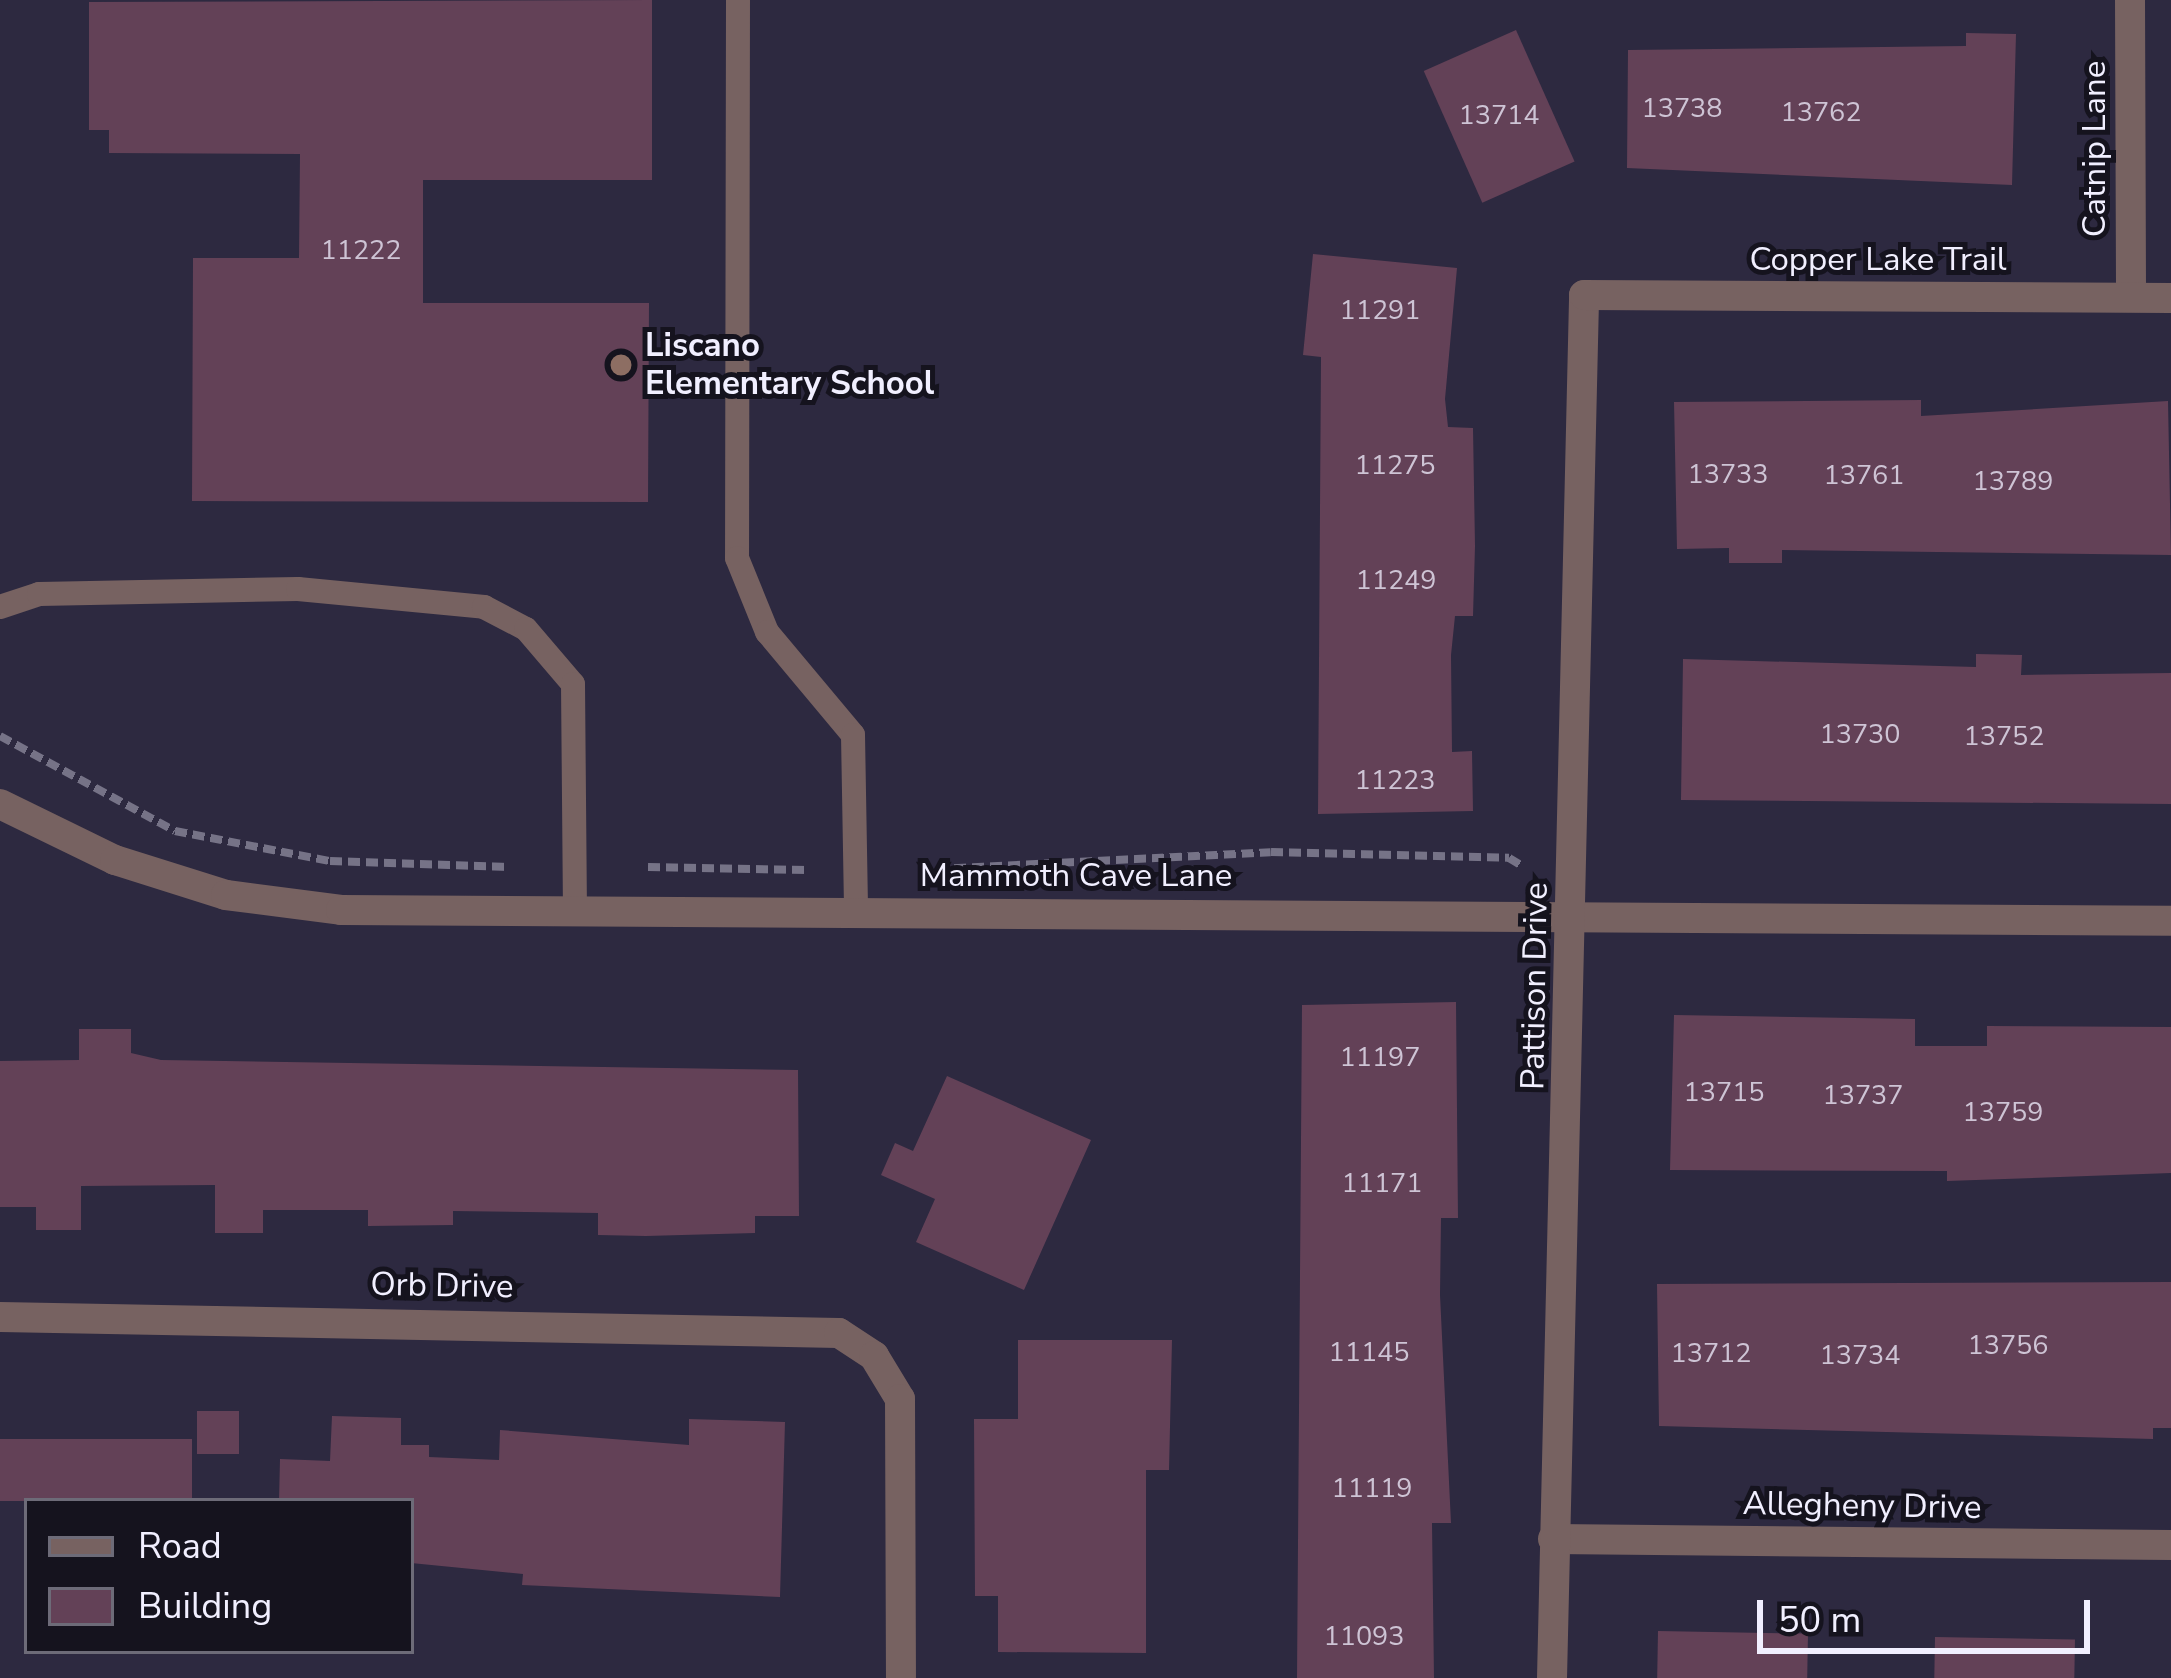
<!DOCTYPE html>
<style>
body{margin:0}
#map{position:relative;width:2171px;height:1678px;overflow:hidden;background:#2d2940;font-family:"Nunito Sans",sans-serif}
div>[style]{position:absolute}
.building>*{inset:0;background:#634157;transform-origin:0 0}
.path>*{height:8px;margin-top:-4px;transform-origin:0;background:repeating-linear-gradient(90deg,#767387 0 12px,transparent 0 18px)}
.lane>*{height:24px;margin:-12px;padding:0 12px;transform-origin:12px;border-radius:12px;background:#776261}
.street>*{height:30px;margin:-15px;padding:0 15px;transform-origin:15px;border-radius:15px;background:#776261}
.dots>*{width:33px;height:33px;translate:-50% -50%;box-sizing:border-box;border:6px solid #15131e;border-radius:50%}
span{translate:-50% -50%;white-space:nowrap;text-align:center;line-height:1.15;-webkit-text-stroke:10px #15131e;paint-order:stroke}
.number-label{font-size:27px;color:#cec4d5}
.number-label span{-webkit-text-stroke-width:0}
.street-label{font-size:33px;color:#f1efff}
.poi-label{font-size:33px;color:#f1efff;font-weight:700}
.left{translate:0 -50%;text-align:left}
.legend{position:absolute;left:24px;top:1498px;width:390px;height:156px;box-sizing:border-box;background:#15131e;border:3px solid #6d6b78;margin:0;padding:15px 21px;list-style:none;font-size:36px;color:#f1efff}
.legend li{display:flex;align-items:center;gap:24px;height:60px}
.legend b{width:60px;border:3px solid #6d6b78}
.scale{position:absolute;left:1757px;top:1600px;width:333px;height:54px;box-sizing:border-box;border:6px solid #f1efff;border-top:0;padding-left:15px;font-size:36px;line-height:42px;white-space:nowrap;color:#f1efff;-webkit-text-stroke:9px #15131e;paint-order:stroke}
</style>
<div id="map">
<div class="building">
<i style="clip-path:polygon(652px 0,652px 180px,423px 180px,423px 303px,649px 303px,648px 502px,192px 501px,193px 258px,299px 258px,300px 154px,109px 153px,109px 130px,89px 130px,89px 2px)"></i>
<i style="left:1516px;top:30px;width:144px;height:101px;rotate:66deg"></i>
<i style="clip-path:polygon(1966px 33px,2016px 34px,2012px 185px,1627px 168px,1628px 50px,1966px 46px)"></i>
<i style="clip-path:polygon(1313px 254px,1457px 268px,1445px 399px,1448px 427px,1473px 428px,1475px 546px,1473px 616px,1455px 616px,1451px 655px,1452px 752px,1472px 751px,1473px 811px,1318px 814px,1321px 357px,1303px 355px)"></i>
<i style="clip-path:polygon(1921px 400px,1921px 416px,2168px 401px,2171px 555px,1782px 550px,1782px 563px,1729px 563px,1729px 548px,1677px 549px,1674px 402px)"></i>
<i style="clip-path:polygon(1976px 654px,2022px 655px,2021px 675px,2171px 673px,2171px 804px,1681px 800px,1683px 659px,1976px 667px)"></i>
<i style="clip-path:polygon(1456px 1002px,1458px 1218px,1441px 1218px,1440px 1295px,1451px 1523px,1432px 1523px,1434px 1678px,1297px 1678px,1302px 1005px)"></i>
<i style="clip-path:polygon(1674px 1015px,1915px 1019px,1915px 1046px,1987px 1046px,1987px 1026px,2171px 1027px,2171px 1173px,1947px 1181px,1947px 1171px,1670px 1170px)"></i>
<i style="clip-path:polygon(79px 1029px,131px 1029px,131px 1053px,161px 1060px,798px 1070px,799px 1216px,755px 1216px,755px 1233px,646px 1236px,598px 1235px,598px 1213px,453px 1211px,453px 1225px,368px 1226px,368px 1210px,263px 1210px,263px 1233px,215px 1233px,215px 1185px,81px 1186px,81px 1230px,36px 1230px,36px 1207px,0 1207px,0 1061px,79px 1060px)"></i>
<i style="clip-path:polygon(947px 1076px,1091px 1140px,1024px 1290px,916px 1242px,935px 1199px,881px 1175px,895px 1143px,913px 1151px)"></i>
<i style="clip-path:polygon(2171px 1282px,2171px 1428px,2153px 1428px,2153px 1439px,1659px 1426px,1657px 1284px)"></i>
<i style="clip-path:polygon(1018px 1340px,1172px 1340px,1169px 1470px,1146px 1470px,1146px 1653px,998px 1652px,998px 1596px,975px 1596px,974px 1419px,1018px 1419px)"></i>
<i style="left:197px;top:1411px;width:42px;height:43px"></i>
<i style="clip-path:polygon(332px 1416px,401px 1418px,401px 1445px,429px 1445px,429px 1457px,499px 1460px,500px 1430px,689px 1445px,689px 1419px,785px 1422px,780px 1597px,522px 1585px,523px 1574px,411px 1563px,411px 1501px,279px 1501px,280px 1459px,330px 1461px)"></i>
<i style="left:0;top:1439px;width:192px;height:62px"></i>
<i style="left:1658px;top:1631px;width:150px;height:47px;rotate:1deg"></i>
<i style="left:1935px;top:1637px;width:140px;height:41px;rotate:1deg"></i>
</div>
<div class="path">
<i style="left:0;top:736px;width:199px;rotate:28.5deg"></i>
<i style="left:175px;top:831px;width:158px;rotate:11deg"></i>
<i style="left:330px;top:861px;width:179px;rotate:1.9deg"></i>
<i style="left:648px;top:867px;width:160px;rotate:1.1deg"></i>
<i style="left:918px;top:870px;width:353px;rotate:-2.9deg"></i>
<i style="left:1271px;top:852px;width:238px;rotate:1.4deg"></i>
<i style="left:1509px;top:858px;width:17px;rotate:31deg"></i>
</div>
<div class="lane">
<i style="left:738px;top:0;width:558px;rotate:90.1deg"></i>
<i style="left:737px;top:558px;width:80px;rotate:67.9deg"></i>
<i style="left:767px;top:632px;width:134px;rotate:50.1deg"></i>
<i style="left:853px;top:735px;width:177px;rotate:89deg"></i>
<i style="left:0;top:607px;width:41px;rotate:-18.4deg"></i>
<i style="left:39px;top:594px;width:259px;rotate:-1.1deg"></i>
<i style="left:298px;top:589px;width:187px;rotate:5.5deg"></i>
<i style="left:484px;top:607px;width:47px;rotate:27.6deg"></i>
<i style="left:526px;top:629px;width:72px;rotate:49.5deg"></i>
<i style="left:573px;top:684px;width:227px;rotate:89.5deg"></i>
</div>
<div class="street">
<i style="left:2130px;top:0;width:297px;rotate:89.8deg"></i>
<i style="left:0;top:804px;width:128px;rotate:26deg"></i>
<i style="left:115px;top:860px;width:116px;rotate:17.5deg"></i>
<i style="left:226px;top:895px;width:116px;rotate:7.4deg"></i>
<i style="left:341px;top:910px;width:1830px;rotate:0.34deg"></i>
<i style="left:0;top:1317px;width:839px;rotate:1.09deg"></i>
<i style="left:839px;top:1333px;width:42px;rotate:33.3deg"></i>
<i style="left:874px;top:1356px;width:50px;rotate:58.8deg"></i>
<i style="left:900px;top:1399px;width:279px;rotate:89.8deg"></i>
<i style="left:1553px;top:1539px;width:618px;rotate:0.56deg"></i>
<i style="left:1552px;top:1678px;width:1383px;rotate:-88.67deg"></i>
<i style="left:1584px;top:295px;width:587px;rotate:0.29deg"></i>
</div>
<div class="dots">
<i style="left:621px;top:365px;background:#8d6e63"></i>
</div>
<div class="number-label">
<span style="left:1682px;top:109px">13738</span>
<span style="left:1821px;top:113px">13762</span>
<span style="left:1499px;top:116px">13714</span>
<span style="left:361px;top:251px">11222</span>
<span style="left:1380px;top:311px">11291</span>
<span style="left:1395px;top:466px">11275</span>
<span style="left:1728px;top:475px">13733</span>
<span style="left:1864px;top:476px">13761</span>
<span style="left:2013px;top:482px">13789</span>
<span style="left:1396px;top:581px">11249</span>
<span style="left:1860px;top:735px">13730</span>
<span style="left:2004px;top:737px">13752</span>
<span style="left:1395px;top:781px">11223</span>
<span style="left:1380px;top:1058px">11197</span>
<span style="left:1724px;top:1093px">13715</span>
<span style="left:1863px;top:1096px">13737</span>
<span style="left:2003px;top:1113px">13759</span>
<span style="left:1382px;top:1184px">11171</span>
<span style="left:2008px;top:1346px">13756</span>
<span style="left:1369px;top:1353px">11145</span>
<span style="left:1711px;top:1354px">13712</span>
<span style="left:1860px;top:1356px">13734</span>
<span style="left:1372px;top:1489px">11119</span>
<span style="left:1364px;top:1637px">11093</span>
</div>
<div class="street-label">
<span style="left:2095px;top:149px;rotate:-90deg">Catnip Lane</span>
<span style="left:1878px;top:260px">Copper Lake Trail</span>
<span style="left:1076px;top:876px">Mammoth Cave Lane</span>
<span style="left:1535px;top:986px;rotate:-89deg">Pattison Drive</span>
<span style="left:442px;top:1286px;rotate:1deg">Orb Drive</span>
<span style="left:1862px;top:1506px;rotate:1deg">Allegheny Drive</span>
</div>
<div class="poi-label">
<span class="left" style="left:645px;top:365px">Liscano<br>Elementary School</span>
</div>
<ul class="legend">
<li><b style="height:15px;background:#776261"></b>Road</li>
<li><b style="height:33px;background:#634157"></b>Building</li>
</ul>
<div class="scale">50 m</div>
</div>
